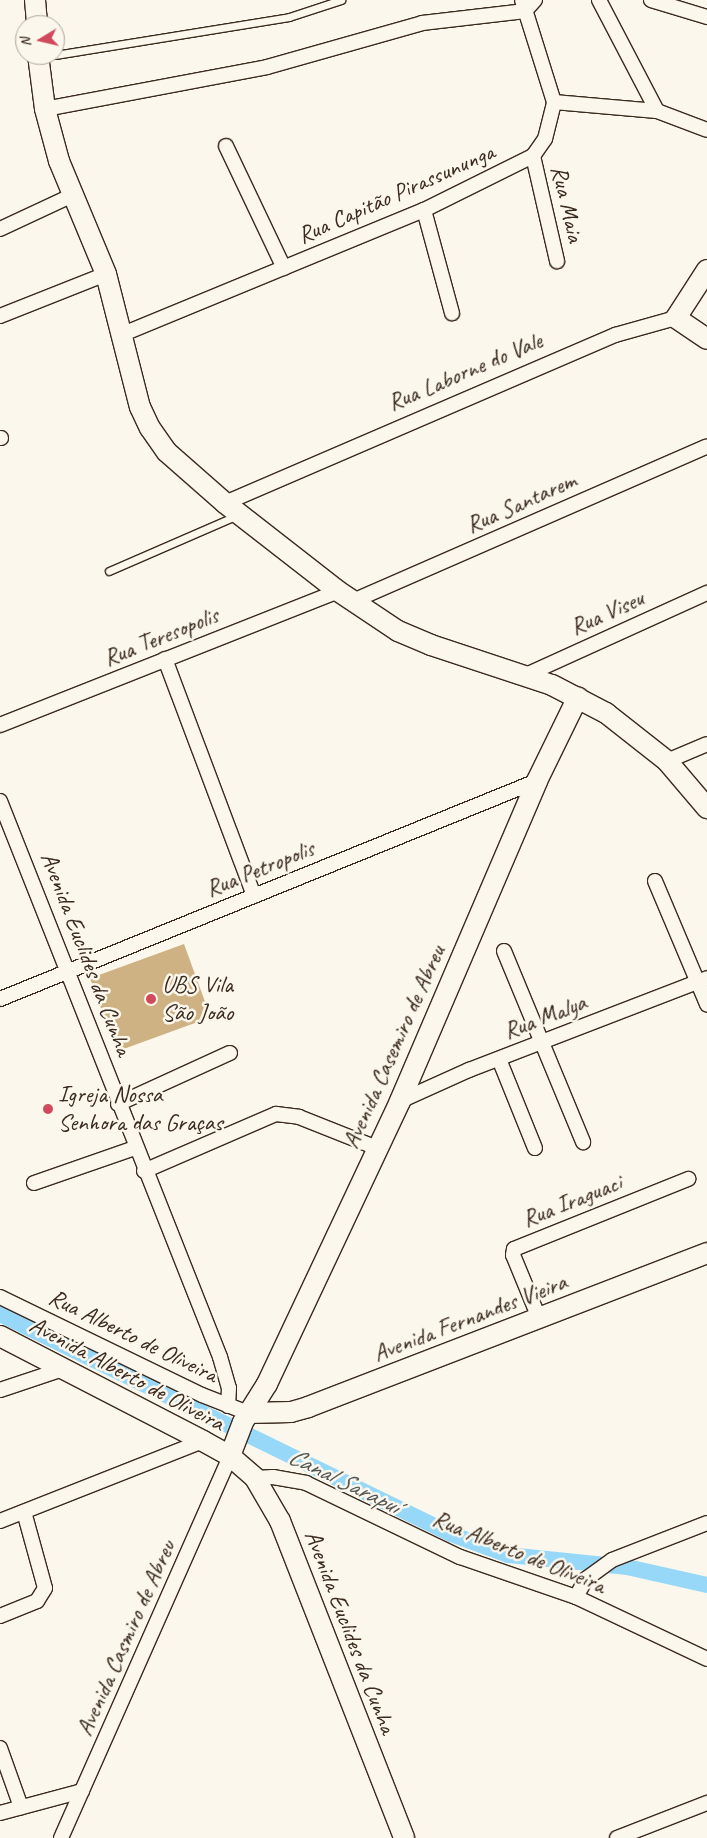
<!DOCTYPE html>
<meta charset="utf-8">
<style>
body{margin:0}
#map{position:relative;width:707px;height:1838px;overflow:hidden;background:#fbf7ec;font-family:Caveat,sans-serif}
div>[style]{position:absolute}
.canal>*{height:16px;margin:-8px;padding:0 8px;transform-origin:8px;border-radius:8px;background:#97d8f9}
.building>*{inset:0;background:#ceb283;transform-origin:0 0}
.roads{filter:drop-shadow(1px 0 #3b2a1e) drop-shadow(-1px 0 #3b2a1e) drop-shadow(0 1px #3b2a1e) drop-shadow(0 -1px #3b2a1e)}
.lane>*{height:7px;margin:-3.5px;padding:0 3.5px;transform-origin:3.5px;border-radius:3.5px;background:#fbf7ec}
.street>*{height:14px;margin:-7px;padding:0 7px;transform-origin:7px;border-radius:7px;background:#fbf7ec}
.secondary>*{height:20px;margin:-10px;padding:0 10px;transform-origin:10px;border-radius:10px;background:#fbf7ec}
.dots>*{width:14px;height:14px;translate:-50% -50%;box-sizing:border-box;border:2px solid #fbf7ec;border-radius:50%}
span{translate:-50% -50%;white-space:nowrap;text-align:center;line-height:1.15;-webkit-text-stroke:5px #fbf7ec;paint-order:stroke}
.street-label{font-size:24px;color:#3b2a1e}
.poi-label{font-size:24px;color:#3b2a1e}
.left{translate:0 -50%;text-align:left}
.water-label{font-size:25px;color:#525655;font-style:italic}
.north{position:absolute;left:15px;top:15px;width:50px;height:50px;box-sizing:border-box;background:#fbf7ec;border:1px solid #aea59a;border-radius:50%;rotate:261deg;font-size:14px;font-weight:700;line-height:20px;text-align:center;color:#3b2a1e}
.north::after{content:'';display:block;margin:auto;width:18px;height:22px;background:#d1495b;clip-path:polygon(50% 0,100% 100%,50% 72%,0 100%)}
</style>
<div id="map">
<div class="canal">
<i style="left:0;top:1314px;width:502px;rotate:26deg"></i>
<i style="left:451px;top:1534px;width:61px;rotate:20.2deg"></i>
<i style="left:508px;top:1555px;width:120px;rotate:5.8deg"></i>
<i style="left:627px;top:1567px;width:82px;rotate:12.7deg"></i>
</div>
<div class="building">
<i style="left:184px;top:944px;width:78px;height:100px;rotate:70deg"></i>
</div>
<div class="roads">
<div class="lane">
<i style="left:55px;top:55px;width:237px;rotate:-9.2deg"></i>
<i style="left:289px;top:17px;width:55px;rotate:-18.1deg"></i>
<i style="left:109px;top:571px;width:141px;rotate:-23.5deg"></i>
</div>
<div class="street">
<i style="left:599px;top:0;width:125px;rotate:62.4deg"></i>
<i style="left:651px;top:0;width:59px;rotate:16.9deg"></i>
<i style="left:554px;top:102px;width:103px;rotate:5deg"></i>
<i style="left:657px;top:111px;width:53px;rotate:20.8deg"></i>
<i style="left:45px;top:109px;width:226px;rotate:-10.7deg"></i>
<i style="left:267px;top:67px;width:161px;rotate:-15.8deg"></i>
<i style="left:422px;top:23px;width:104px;rotate:-6.6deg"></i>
<i style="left:525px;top:11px;width:15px;rotate:-48deg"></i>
<i style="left:226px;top:146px;width:135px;rotate:64.6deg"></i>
<i style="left:533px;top:156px;width:108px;rotate:77.1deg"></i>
<i style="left:424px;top:210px;width:107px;rotate:74.8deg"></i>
<i style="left:0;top:229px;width:81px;rotate:-25deg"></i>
<i style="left:0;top:316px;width:114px;rotate:-21.6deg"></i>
<i style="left:123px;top:334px;width:326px;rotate:-22.4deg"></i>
<i style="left:424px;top:210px;width:122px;rotate:-26.4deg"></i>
<i style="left:533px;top:156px;width:21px;rotate:-55deg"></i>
<i style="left:545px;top:139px;width:38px;rotate:-76deg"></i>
<i style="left:554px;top:102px;width:107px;rotate:-107.4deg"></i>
<i style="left:0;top:438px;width:1px"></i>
<i style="left:225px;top:503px;width:425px;rotate:-23.3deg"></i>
<i style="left:615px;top:335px;width:63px;rotate:-15.6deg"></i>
<i style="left:353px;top:601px;width:386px;rotate:-23.6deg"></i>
<i style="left:165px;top:659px;width:253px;rotate:69.4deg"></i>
<i style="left:526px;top:675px;width:199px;rotate:-24.4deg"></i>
<i style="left:0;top:725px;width:364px;rotate:-21.6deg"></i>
<i style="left:667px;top:761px;width:43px;rotate:-23deg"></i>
<i style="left:0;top:801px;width:598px;rotate:68.41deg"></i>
<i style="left:220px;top:1357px;width:32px;rotate:74deg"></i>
<i style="left:229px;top:1388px;width:18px;rotate:93deg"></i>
<i style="left:655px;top:881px;width:134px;rotate:67.1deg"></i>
<i style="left:504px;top:951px;width:207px;rotate:67.5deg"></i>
<i style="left:0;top:999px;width:580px;rotate:-22.1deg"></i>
<i style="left:499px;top:1059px;width:96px;rotate:68deg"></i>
<i style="left:400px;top:1101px;width:76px;rotate:-24.2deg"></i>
<i style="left:469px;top:1070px;width:255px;rotate:-21.1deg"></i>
<i style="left:118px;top:1104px;width:123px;rotate:-24.5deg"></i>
<i style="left:144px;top:1171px;width:144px;rotate:-23.4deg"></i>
<i style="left:276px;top:1114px;width:23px;rotate:7deg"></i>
<i style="left:299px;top:1117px;width:84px;rotate:21.7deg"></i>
<i style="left:34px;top:1183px;width:107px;rotate:-19.1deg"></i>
<i style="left:0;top:1297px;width:225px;rotate:25.9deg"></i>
<i style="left:202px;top:1395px;width:49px;rotate:21.4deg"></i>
<i style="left:539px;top:1318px;width:68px;rotate:-112.4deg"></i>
<i style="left:513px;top:1255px;width:6px;rotate:-81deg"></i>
<i style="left:514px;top:1249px;width:188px;rotate:-21.9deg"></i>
<i style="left:0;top:1390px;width:66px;rotate:-18.4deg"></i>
<i style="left:255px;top:1478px;width:18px;rotate:-3deg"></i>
<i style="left:273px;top:1477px;width:34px;rotate:10deg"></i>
<i style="left:306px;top:1483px;width:171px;rotate:25.7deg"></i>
<i style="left:460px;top:1557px;width:123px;rotate:19deg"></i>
<i style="left:576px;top:1597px;width:145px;rotate:25.3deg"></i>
<i style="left:0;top:1521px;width:218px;rotate:-21.5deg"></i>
<i style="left:576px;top:1597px;width:21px;rotate:-61deg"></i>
<i style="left:586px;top:1579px;width:32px;rotate:-36deg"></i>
<i style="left:612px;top:1560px;width:102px;rotate:-21.3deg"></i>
<i style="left:0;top:1616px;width:40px;rotate:-22deg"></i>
<i style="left:37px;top:1601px;width:15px;rotate:-58deg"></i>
<i style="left:45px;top:1588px;width:79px;rotate:-105.4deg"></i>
<i style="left:0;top:1748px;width:63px;rotate:70.4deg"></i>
<i style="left:0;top:1813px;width:85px;rotate:-15deg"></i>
<i style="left:61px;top:1838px;width:418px;rotate:-66.1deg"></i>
<i style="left:617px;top:1838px;width:97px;rotate:-21.3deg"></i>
</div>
<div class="secondary">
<i style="left:35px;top:0;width:25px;rotate:85deg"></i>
<i style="left:38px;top:55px;width:54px;rotate:82.6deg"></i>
<i style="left:45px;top:109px;width:54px;rotate:74.9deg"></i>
<i style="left:59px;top:161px;width:122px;rotate:67.4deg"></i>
<i style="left:106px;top:274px;width:137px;rotate:75.7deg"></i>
<i style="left:140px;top:407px;width:23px;rotate:65deg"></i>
<i style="left:150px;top:428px;width:29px;rotate:55deg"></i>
<i style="left:167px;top:452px;width:77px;rotate:41.3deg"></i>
<i style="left:225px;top:503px;width:143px;rotate:37.9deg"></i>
<i style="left:338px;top:591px;width:72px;rotate:33.7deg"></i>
<i style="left:398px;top:631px;width:36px;rotate:23deg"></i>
<i style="left:431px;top:645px;width:127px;rotate:18.3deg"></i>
<i style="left:552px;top:685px;width:61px;rotate:27.4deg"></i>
<i style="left:606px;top:713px;width:78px;rotate:38.2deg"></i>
<i style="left:667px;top:761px;width:62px;rotate:49.6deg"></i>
<i style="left:707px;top:270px;width:57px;rotate:122.9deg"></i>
<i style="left:676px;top:318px;width:37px;rotate:34deg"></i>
<i style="left:0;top:1336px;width:229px;rotate:27.3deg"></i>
<i style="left:203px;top:1441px;width:31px;rotate:29deg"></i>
<i style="left:230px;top:1456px;width:33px;rotate:41deg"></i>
<i style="left:255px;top:1478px;width:50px;rotate:59.8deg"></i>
<i style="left:280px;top:1521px;width:340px;rotate:68.6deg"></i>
<i style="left:248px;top:1413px;width:43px;rotate:-1.3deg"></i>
<i style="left:291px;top:1412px;width:18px;rotate:-16deg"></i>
<i style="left:308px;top:1407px;width:428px;rotate:-21.1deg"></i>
<i style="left:230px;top:1456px;width:36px;rotate:-69deg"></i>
<i style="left:243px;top:1422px;width:45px;rotate:-57.7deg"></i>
<i style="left:267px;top:1384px;width:313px;rotate:-64.8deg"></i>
<i style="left:400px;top:1101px;width:348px;rotate:-66.8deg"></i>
<i style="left:537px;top:781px;width:93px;rotate:-64deg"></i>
</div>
</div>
<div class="dots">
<i style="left:151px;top:999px;background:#d1495b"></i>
<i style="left:48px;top:1109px;background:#d1495b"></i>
</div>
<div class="street-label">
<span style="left:396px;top:194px;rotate:-24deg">Rua Capitão Pirassununga</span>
<span style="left:567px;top:204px;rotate:77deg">Rua Maia</span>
<span style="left:465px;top:372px;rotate:-23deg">Rua Laborne do Vale</span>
<span style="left:521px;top:503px;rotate:-24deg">Rua Santarem</span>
<span style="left:607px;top:613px;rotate:-24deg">Rua Viseu</span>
<span style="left:161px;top:637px;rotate:-22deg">Rua Teresopolis</span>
<span style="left:260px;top:869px;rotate:-22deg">Rua Petropolis</span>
<span style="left:86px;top:954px;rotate:69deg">Avenida Euclides da Cunha</span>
<span style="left:545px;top:1017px;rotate:-21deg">Rua Malya</span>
<span style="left:394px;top:1047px;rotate:-66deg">Avenida Casemiro de Abreu</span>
<span style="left:572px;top:1201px;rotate:-22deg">Rua Iraguaci</span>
<span style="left:470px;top:1318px;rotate:-21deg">Avenida Fernandes Vieira</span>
<span style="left:133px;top:1336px;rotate:26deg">Rua Alberto de Oliveira</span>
<span style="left:127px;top:1374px;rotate:28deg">Avenida Alberto de Oliveira</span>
<span style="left:519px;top:1552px;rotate:22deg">Rua Alberto de Oliveira</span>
<span style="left:350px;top:1632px;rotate:69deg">Avenida Euclides da Cunha</span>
<span style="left:126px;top:1638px;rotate:-66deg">Avenida Casmiro de Abreu</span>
</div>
<div class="poi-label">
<span class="left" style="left:162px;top:999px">UBS Vila<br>São João</span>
<span class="left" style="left:58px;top:1109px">Igreja Nossa<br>Senhora das Graças</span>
</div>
<div class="water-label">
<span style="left:344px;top:1481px;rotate:26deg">Canal Sarapuí</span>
</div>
<div class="north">N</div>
</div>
